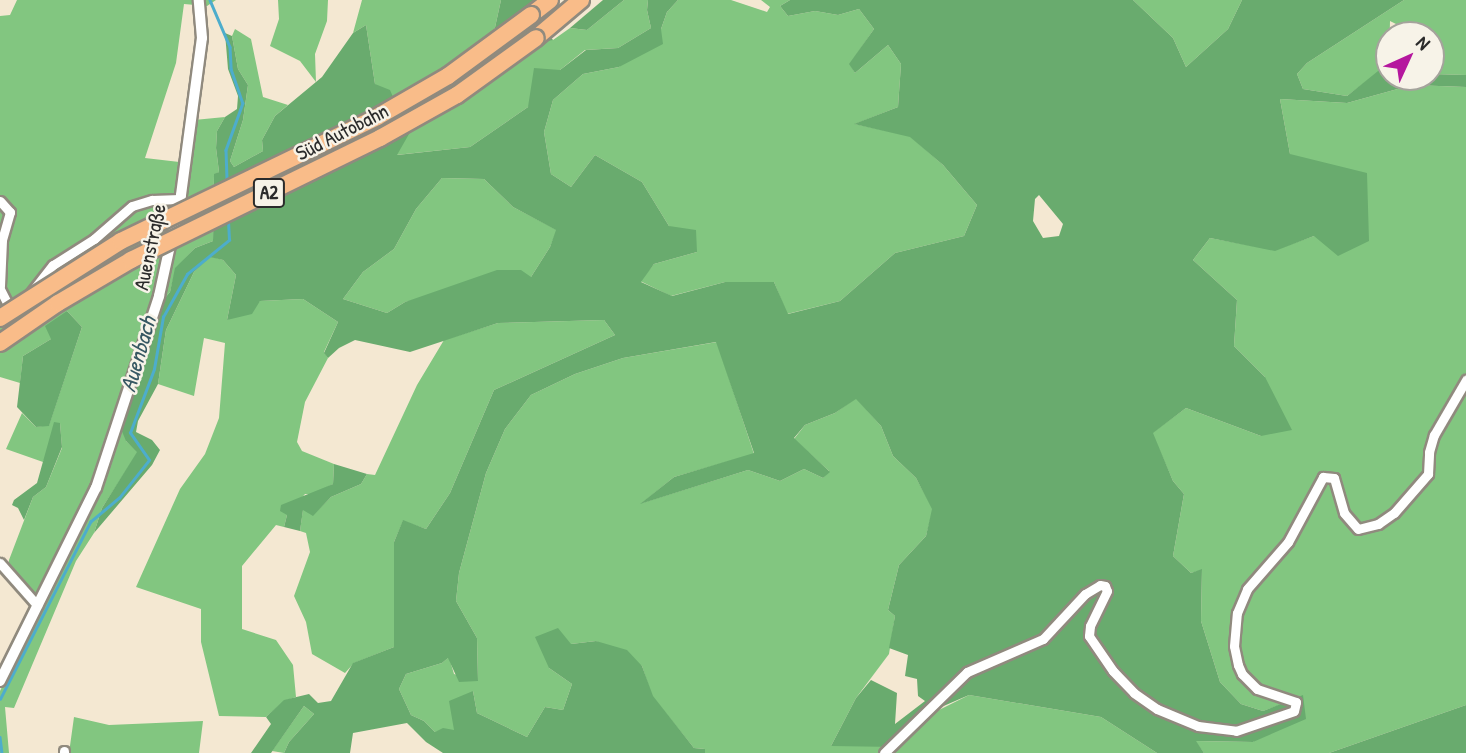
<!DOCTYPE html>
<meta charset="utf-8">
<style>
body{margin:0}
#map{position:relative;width:1466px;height:753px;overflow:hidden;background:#f4e8d2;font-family:"Patrick Hand",sans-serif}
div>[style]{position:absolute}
.green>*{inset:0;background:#82c680}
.forest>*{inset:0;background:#69ab6e}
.stream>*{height:2.5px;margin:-1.25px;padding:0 1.25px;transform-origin:1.25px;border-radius:1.25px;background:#4dadcc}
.roads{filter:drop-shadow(2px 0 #908a7e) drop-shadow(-2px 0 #908a7e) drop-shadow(0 2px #908a7e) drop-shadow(0 -2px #908a7e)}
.minor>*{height:9px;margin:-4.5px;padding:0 4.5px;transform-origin:4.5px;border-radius:4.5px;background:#fff}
.tertiary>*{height:10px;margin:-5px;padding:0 5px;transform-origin:5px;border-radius:5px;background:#fff}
.motorway>*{height:16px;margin:-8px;padding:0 8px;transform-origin:8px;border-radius:8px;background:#f9bc89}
.bridges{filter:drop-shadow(2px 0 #908a7e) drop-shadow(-2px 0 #908a7e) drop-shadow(0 2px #908a7e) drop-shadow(0 -2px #908a7e)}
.motorway-bridge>*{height:16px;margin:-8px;padding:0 8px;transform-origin:8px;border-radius:8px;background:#f9bc89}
span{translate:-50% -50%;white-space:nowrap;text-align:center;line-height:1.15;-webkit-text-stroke:5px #f7f3e8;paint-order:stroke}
.shield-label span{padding:2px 5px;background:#f7f3e8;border:2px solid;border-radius:5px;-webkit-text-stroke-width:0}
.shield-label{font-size:19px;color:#2b2b2b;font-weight:700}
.street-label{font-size:21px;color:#2b2b2b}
.water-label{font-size:23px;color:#375863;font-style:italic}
.north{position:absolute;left:1375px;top:21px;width:70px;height:70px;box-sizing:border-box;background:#f7f3e8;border:2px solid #a5a39c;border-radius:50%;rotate:45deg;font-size:19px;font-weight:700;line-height:28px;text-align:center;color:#2b2b2b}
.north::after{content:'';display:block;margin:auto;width:24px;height:32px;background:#b5179e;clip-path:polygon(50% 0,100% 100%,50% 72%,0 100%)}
</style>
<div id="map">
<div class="green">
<i style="clip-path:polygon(17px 0,216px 0,207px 6px,184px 4px,176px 63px,145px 158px,188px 163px,194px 120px,225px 117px,217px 131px,216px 148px,219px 172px,214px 175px,213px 241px,195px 248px,176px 268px,170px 292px,159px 305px,126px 441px,138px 452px,102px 508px,94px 533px,76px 561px,14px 708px,5px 707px,9px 753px,0 753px,0 691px,43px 603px,8px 568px,9px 560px,33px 497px,46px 487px,62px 448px,60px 423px,43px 462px,6px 449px,22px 413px,36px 427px,49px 425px,82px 327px,67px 311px,51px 339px,23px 356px,20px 383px,0 377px,0 16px,10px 15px)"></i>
<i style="clip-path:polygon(278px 0,328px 0,327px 21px,315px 54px,316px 82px,300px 61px,270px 46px,279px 19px)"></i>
<i style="clip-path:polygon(362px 0,501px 0,494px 32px,553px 40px,570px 28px,587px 30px,624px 0,648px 0,647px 10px,651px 28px,618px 48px,585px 50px,560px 70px,528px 107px,470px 147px,396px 155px,375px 84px,366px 25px,353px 33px)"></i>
<i style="clip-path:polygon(678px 0,731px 0,767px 12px,770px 7px,761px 0,790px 0,780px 6px,788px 16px,815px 11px,838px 15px,859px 9px,874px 29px,850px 64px,855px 73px,888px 45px,901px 64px,898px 107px,855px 124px,910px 136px,943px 165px,977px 205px,964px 236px,895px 253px,840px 301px,787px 314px,774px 282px,725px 282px,671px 296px,640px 281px,654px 264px,697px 252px,669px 226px,642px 182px,595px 155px,571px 187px,551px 174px,544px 132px,553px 100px,583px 74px,619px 67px,661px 29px,667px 12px)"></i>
<i style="clip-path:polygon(1133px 0,1242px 0,1228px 29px,1186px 67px,1173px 38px)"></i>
<i style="clip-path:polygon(1404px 0,1466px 0,1466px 75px,1431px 74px,1431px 35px,1398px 35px,1400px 26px,1390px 21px,1389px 64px,1347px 96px,1303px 89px,1297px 74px,1307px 63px)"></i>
<i style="clip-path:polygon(235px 29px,251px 39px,263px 97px,288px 105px,275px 116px,262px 140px,263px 151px,234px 167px,230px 161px,243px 120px,248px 85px,238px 69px,232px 36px)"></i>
<i style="clip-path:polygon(1412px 85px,1466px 87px,1466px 705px,1329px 753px,1204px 753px,1195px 741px,1253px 742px,1303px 696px,1263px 711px,1241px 704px,1220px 682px,1201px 621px,1202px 570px,1191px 573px,1173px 556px,1184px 494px,1173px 481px,1152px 433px,1186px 408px,1261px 436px,1265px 377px,1234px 346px,1237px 300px,1193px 260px,1210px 238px,1275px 250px,1314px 236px,1290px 154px,1280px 99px,1347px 103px)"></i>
<i style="clip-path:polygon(442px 178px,484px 179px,513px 207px,557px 230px,550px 247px,531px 277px,405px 302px,387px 313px,343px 299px,363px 272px,394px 249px,416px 209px)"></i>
<i style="clip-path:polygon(210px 256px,223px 260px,236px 275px,227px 320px,260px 301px,303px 299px,338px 322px,324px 352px,328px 358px,305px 402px,297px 442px,302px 451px,334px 464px,333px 484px,314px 494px,305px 494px,287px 515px,284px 527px,276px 525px,242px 566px,242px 629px,276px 640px,293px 665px,296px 697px,284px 701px,266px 717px,219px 716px,201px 642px,201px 609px,136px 587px,180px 489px,205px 454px,219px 418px,225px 343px,204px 338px,194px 396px,158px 384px,166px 330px,194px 272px)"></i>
<i style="clip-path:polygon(604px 320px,615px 335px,494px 390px,450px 493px,426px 529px,403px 521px,394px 542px,394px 647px,354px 663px,345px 673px,312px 654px,306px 622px,294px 596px,310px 552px,306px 533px,300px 531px,303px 509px,313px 515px,331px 497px,361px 484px,367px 474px,375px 475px,417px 385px,444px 340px,498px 323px)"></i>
<i style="clip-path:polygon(717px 342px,754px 454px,674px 477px,642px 503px,748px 470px,780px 481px,804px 469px,823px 478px,829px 471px,794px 439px,805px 425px,835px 413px,856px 398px,881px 426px,893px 456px,916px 478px,933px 509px,926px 536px,899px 565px,888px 610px,895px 616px,889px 654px,856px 698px,831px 746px,929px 715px,969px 695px,1101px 717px,1157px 753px,705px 753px,705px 749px,694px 748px,652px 696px,642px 666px,596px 641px,571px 644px,549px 668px,572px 684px,563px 710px,545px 707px,527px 737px,477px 713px,473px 691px,455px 730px,435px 732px,424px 721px,411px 715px,399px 689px,406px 674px,442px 663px,449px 657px,454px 674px,478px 681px,477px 638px,456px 601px,459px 573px,486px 473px,505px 429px,531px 395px,575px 374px,623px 358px)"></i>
<i style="clip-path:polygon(304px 706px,314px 714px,289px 742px,284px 753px,272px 751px)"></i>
<i style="clip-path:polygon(74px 717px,109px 725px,203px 721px,199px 753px,69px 753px)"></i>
</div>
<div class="forest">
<i style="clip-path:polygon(501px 0,536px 0,527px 8px,553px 40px,506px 48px,494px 32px)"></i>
<i style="clip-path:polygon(603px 0,624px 0,587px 30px,570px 28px)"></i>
<i style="clip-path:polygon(evenodd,648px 0,678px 0,667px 12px,661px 29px,663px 44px,619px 67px,583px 74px,553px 100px,544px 132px,551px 174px,571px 187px,595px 155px,642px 182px,669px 226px,696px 230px,697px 252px,654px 264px,641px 282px,672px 296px,725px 282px,774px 282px,788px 314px,840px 301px,895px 253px,964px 236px,977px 205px,943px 165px,910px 137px,854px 124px,898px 107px,901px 64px,888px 45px,855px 73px,849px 64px,874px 29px,859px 9px,838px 15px,815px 11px,788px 16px,780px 6px,790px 0,1133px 0,1173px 38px,1186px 67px,1228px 29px,1242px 0,1404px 0,1307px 63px,1297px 74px,1303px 89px,1347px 96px,1388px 63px,1389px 77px,1431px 77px,1431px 74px,1466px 75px,1466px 87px,1412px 85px,1347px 103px,1280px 99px,1290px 154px,1367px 173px,1369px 241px,1338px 256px,1314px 236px,1275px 251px,1210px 238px,1193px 260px,1237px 300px,1234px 346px,1265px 377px,1292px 430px,1261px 436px,1186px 408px,1153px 433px,1173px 481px,1184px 494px,1173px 556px,1191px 573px,1202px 569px,1201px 621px,1220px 682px,1241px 704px,1263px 711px,1303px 695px,1306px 719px,1253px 742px,1196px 741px,1204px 753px,1157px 753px,1101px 717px,969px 695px,939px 708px,896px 747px,831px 746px,856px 698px,871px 680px,897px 693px,895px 724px,925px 701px,918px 696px,917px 679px,905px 676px,908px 655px,889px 648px,895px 616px,888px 610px,899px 565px,926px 536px,932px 509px,916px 478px,893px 456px,881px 426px,856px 399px,835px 413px,805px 425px,794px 438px,830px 472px,823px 478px,804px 469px,780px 481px,748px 470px,640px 504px,674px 477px,754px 453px,716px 342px,623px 358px,575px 374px,531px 395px,505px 429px,486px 473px,459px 573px,456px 601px,477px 638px,478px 681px,459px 682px,448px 658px,442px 663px,406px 674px,399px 689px,411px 715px,424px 721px,435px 732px,443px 728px,454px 730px,449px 701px,473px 691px,477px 713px,527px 737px,545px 707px,563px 710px,572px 684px,549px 668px,535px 637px,558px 628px,571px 644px,596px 641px,627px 650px,642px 666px,653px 696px,694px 748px,705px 749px,705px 753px,443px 753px,426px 742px,407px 723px,353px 733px,350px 753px,284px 753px,289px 742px,314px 714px,304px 706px,271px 753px,251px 753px,271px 724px,266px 717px,284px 700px,309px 694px,318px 703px,331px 701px,353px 663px,394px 647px,394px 542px,403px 520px,426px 529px,450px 493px,494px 390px,615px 335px,604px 320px,498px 323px,410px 352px,355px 340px,339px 348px,328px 358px,324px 353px,338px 322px,303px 299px,260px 301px,252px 314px,227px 320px,236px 275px,223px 260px,210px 257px,194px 272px,166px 330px,158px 384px,138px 421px,136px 432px,152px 440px,160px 450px,152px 465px,94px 533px,102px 508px,137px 452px,126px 441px,121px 429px,159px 305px,170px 292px,175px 268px,195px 248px,213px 241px,214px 174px,219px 172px,216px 148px,217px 131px,225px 117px,237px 109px,238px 96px,228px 69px,225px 33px,232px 36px,238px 69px,248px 85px,243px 120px,230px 161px,234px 167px,263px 151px,262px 140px,275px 116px,322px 77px,353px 33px,366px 25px,375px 84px,390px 90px,409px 134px,397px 155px,470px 147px,528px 107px,534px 68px,560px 70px,586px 50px,618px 48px,651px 28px,647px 10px,648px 0,442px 178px,484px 179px,513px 207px,556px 230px,550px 247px,531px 277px,521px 270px,497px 270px,405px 302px,387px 313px,343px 299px,363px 272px,394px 249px,416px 209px,442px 178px,648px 0,1039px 195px,1063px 224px,1059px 236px,1043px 238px,1033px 221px,1035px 199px,1039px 195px)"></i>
<i style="clip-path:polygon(67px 311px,82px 327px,49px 426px,36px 427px,17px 407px,23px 356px,51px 339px,45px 326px)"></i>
<i style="clip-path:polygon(54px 422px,60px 423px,62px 447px,46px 487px,33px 497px,24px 520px,18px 508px,12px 505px,14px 500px,37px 483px)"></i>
<i style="clip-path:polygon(334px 464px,367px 474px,361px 484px,331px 497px,313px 516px,303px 510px,300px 531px,284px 527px,287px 515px,280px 511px,281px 505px,333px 484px)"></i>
<i style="clip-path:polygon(1466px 705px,1466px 753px,1329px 753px)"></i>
</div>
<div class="stream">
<i style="left:210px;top:0;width:51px;rotate:66.9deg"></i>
<i style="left:230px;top:47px;width:22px;rotate:87deg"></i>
<i style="left:231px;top:69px;width:36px;rotate:71deg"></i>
<i style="left:243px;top:103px;width:50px;rotate:109.9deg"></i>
<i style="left:226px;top:150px;width:33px;rotate:88deg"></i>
<i style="left:0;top:699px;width:199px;rotate:-63deg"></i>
<i style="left:90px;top:522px;width:38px;rotate:-40deg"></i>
<i style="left:119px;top:498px;width:48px;rotate:-51.7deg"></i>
<i style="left:149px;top:460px;width:33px;rotate:-125deg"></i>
<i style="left:130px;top:433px;width:68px;rotate:-69.4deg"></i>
<i style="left:154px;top:369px;width:53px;rotate:-80.2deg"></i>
<i style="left:163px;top:317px;width:49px;rotate:-60.8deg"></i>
<i style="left:187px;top:274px;width:54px;rotate:-39deg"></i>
<i style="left:229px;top:240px;width:22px;rotate:-93deg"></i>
<i style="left:0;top:737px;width:16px;rotate:83deg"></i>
</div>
<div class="roads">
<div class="minor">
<i style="left:0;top:201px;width:15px;rotate:48deg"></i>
<i style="left:10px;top:212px;width:29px;rotate:106deg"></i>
<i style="left:2px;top:240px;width:46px;rotate:92.5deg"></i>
<i style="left:0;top:289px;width:18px;rotate:63deg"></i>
<i style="left:30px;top:294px;width:37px;rotate:-52deg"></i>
<i style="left:53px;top:265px;width:49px;rotate:-32.4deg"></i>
<i style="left:94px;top:239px;width:50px;rotate:-41deg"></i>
<i style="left:132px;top:206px;width:21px;rotate:-17deg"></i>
<i style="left:152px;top:200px;width:28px;rotate:-2deg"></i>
<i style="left:0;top:563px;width:56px;rotate:48.6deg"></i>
<i style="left:64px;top:753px;width:2px;rotate:-90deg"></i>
<i style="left:884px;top:753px;width:116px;rotate:-44.3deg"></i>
<i style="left:967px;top:672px;width:83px;rotate:-23.5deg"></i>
<i style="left:1043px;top:639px;width:62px;rotate:-47deg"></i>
<i style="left:1085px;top:594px;width:17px;rotate:-31deg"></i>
<i style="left:1100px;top:585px;width:5px;rotate:11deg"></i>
<i style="left:1105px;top:586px;width:5px;rotate:68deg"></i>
<i style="left:1107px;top:591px;width:39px;rotate:116deg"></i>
<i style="left:1090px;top:626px;width:10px;rotate:96deg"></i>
<i style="left:1089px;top:636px;width:42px;rotate:55.6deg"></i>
<i style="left:1113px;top:671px;width:30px;rotate:46deg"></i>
<i style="left:1134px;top:693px;width:28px;rotate:35deg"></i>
<i style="left:1157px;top:709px;width:44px;rotate:22.5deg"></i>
<i style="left:1198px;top:726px;width:38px;rotate:7deg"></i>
<i style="left:1236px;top:731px;width:61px;rotate:-19deg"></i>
<i style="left:1294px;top:711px;width:9px;rotate:-77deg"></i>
<i style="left:1296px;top:702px;width:41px;rotate:-161.6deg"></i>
<i style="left:1257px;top:689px;width:21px;rotate:-135deg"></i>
<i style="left:1242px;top:674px;width:10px;rotate:-114deg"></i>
<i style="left:1238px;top:665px;width:19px;rotate:-102deg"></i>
<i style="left:1234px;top:646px;width:33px;rotate:-85deg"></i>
<i style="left:1237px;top:613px;width:26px;rotate:-67deg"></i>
<i style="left:1247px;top:589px;width:62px;rotate:-48.9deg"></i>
<i style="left:1288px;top:542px;width:74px;rotate:-61.7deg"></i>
<i style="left:1323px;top:477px;width:11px;rotate:5deg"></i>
<i style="left:1334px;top:478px;width:36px;rotate:74deg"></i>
<i style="left:1344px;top:513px;width:21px;rotate:49deg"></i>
<i style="left:1358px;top:529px;width:21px;rotate:-14deg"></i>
<i style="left:1378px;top:524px;width:19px;rotate:-35deg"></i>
<i style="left:1394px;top:513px;width:52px;rotate:-48.9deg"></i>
<i style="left:1428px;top:474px;width:22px;rotate:-87deg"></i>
<i style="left:1429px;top:452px;width:18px;rotate:-74deg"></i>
<i style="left:1434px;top:435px;width:64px;rotate:-59.8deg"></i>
</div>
<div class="tertiary">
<i style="left:0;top:681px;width:216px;rotate:-63.6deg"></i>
<i style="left:96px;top:488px;width:202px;rotate:-71.8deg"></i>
<i style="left:159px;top:296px;width:103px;rotate:-77.7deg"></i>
<i style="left:181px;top:195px;width:158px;rotate:-82.4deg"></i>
<i style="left:202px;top:38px;width:38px;rotate:-95deg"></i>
</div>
<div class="motorway">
<i style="left:531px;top:15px;width:24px;rotate:-38deg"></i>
<i style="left:536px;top:38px;width:59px;rotate:-40.2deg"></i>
</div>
</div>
<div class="bridges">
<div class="motorway-bridge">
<i style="left:0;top:318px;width:143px;rotate:-32.5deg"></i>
<i style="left:121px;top:241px;width:284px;rotate:-25.8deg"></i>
<i style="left:377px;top:117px;width:82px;rotate:-30deg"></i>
<i style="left:448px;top:76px;width:103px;rotate:-36.3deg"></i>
<i style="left:0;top:343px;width:70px;rotate:-34.6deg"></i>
<i style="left:58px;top:303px;width:85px;rotate:-30.5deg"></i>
<i style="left:131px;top:260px;width:277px;rotate:-26.1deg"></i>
<i style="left:380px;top:138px;width:88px;rotate:-29.2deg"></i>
<i style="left:457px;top:95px;width:97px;rotate:-35.8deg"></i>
</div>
</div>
<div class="shield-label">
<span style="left:269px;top:193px">A2</span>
</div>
<div class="street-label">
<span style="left:342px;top:132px;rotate:-27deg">Süd Autobahn</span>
<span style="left:150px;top:247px;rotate:-78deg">Auenstraße</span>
</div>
<div class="water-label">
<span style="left:138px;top:354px;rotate:-74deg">Auenbach</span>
</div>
<div class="north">N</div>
</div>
